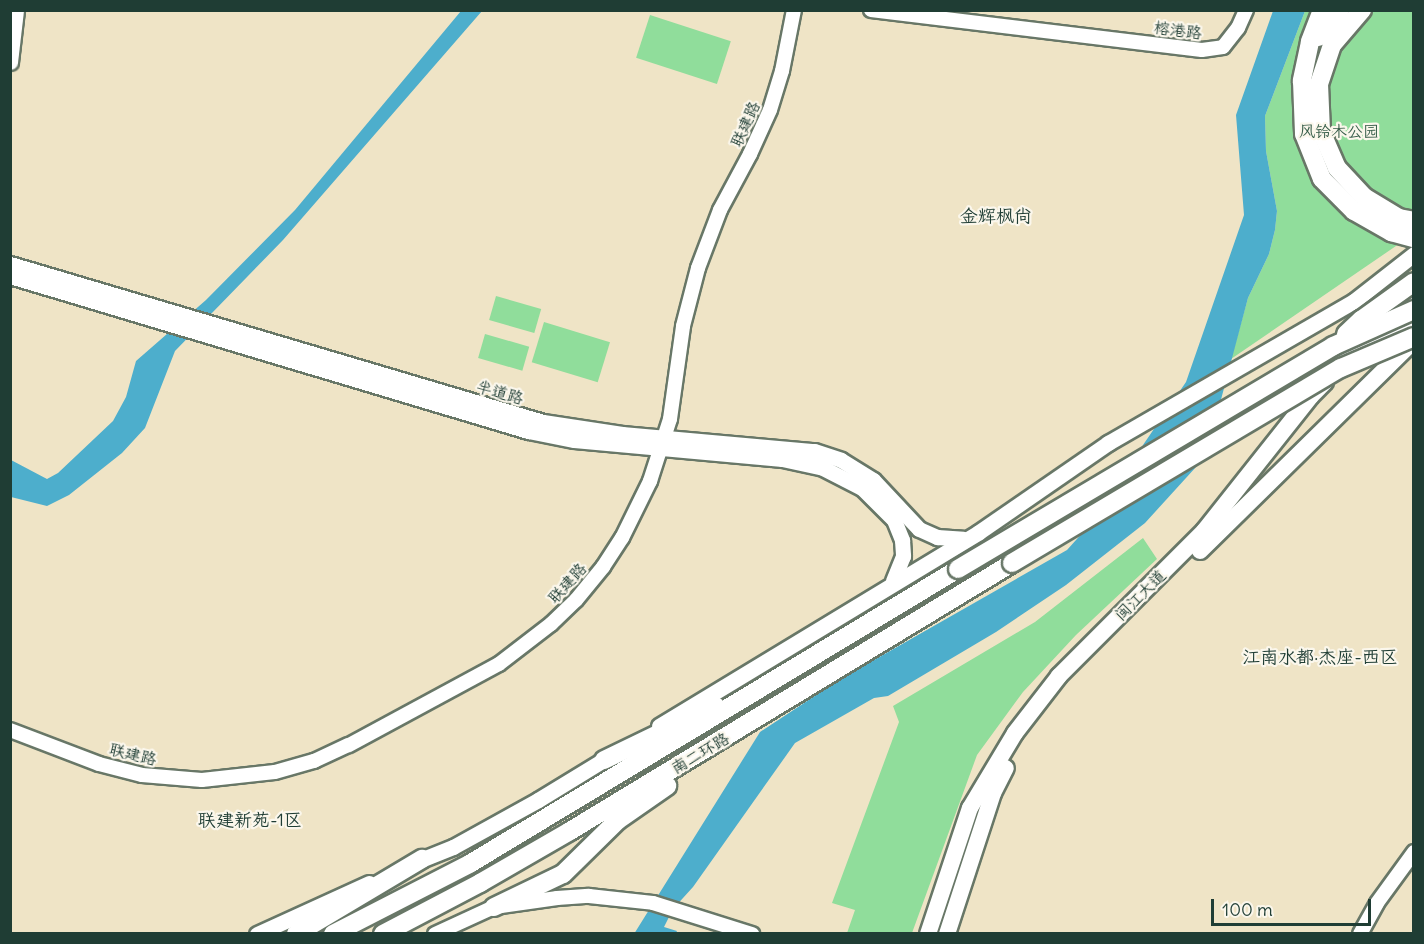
<!DOCTYPE html>
<meta charset="utf-8">
<style>
body{margin:0}
#map{position:relative;width:1424px;height:944px;overflow:hidden;background:#efe4c6;font-family:Delius,"LXGW WenKai TC",sans-serif}
div>[style]{position:absolute}
.green>*{inset:0;background:#90dd9b;transform-origin:0 0}
.water>*{inset:0;background:#4daecc}
.roads{filter:drop-shadow(2px 0 #687767) drop-shadow(-2px 0 #687767) drop-shadow(0 2px #687767) drop-shadow(0 -2px #687767)}
.tertiary>*{height:14px;margin:-7px;padding:0 7px;transform-origin:7px;border-radius:7px;background:#fff}
.secondary>*{height:15px;margin:-7.5px;padding:0 7.5px;transform-origin:7.5px;border-radius:7.5px;background:#fff}
.primary>*{height:16px;margin:-8px;padding:0 8px;transform-origin:8px;border-radius:8px;background:#fff}
.trunk>*{height:18px;margin:-9px;padding:0 9px;transform-origin:9px;border-radius:9px;background:#fff}
.bridges{filter:drop-shadow(2px 0 #687767) drop-shadow(-2px 0 #687767) drop-shadow(0 2px #687767) drop-shadow(0 -2px #687767)}
.trunk-bridge>*{height:18px;margin:-9px;padding:0 9px;transform-origin:9px;border-radius:9px;background:#fff}
span{translate:-50% -50%;white-space:nowrap;text-align:center;line-height:1.15;-webkit-text-stroke:4.5px #fbf7ec;paint-order:stroke}
.street-label{font-size:16px;color:#1f3d34}
.park-label{font-size:16px;color:#365d49}
.neighbourhood-label{font-size:18px;color:#1f3d34}
.frame{position:absolute;inset:0;border:12px solid #1f3d34;pointer-events:none}
.scale{position:absolute;left:1211px;top:899px;width:160px;height:27px;box-sizing:border-box;border:3px solid #1f3d34;border-top:0;padding-left:8px;font-size:18px;line-height:21px;white-space:nowrap;color:#1f3d34;-webkit-text-stroke:4px #fbf7ec;paint-order:stroke}
</style>
<div id="map">
<div class="green">
<i style="clip-path:polygon(1305px 11px,1413px 11px,1412px 235px,1231px 359px,1248px 298px,1269px 254px,1275px 230px,1277px 211px,1266px 151px,1265px 116px)"></i>
<i style="left:650px;top:15px;width:85px;height:45px;rotate:18deg"></i>
<i style="left:496px;top:296px;width:47px;height:25px;rotate:16deg"></i>
<i style="left:544px;top:322px;width:69px;height:42px;rotate:17deg"></i>
<i style="left:485px;top:334px;width:46px;height:25px;rotate:16deg"></i>
<i style="clip-path:polygon(1143px 538px,1157px 559px,1076px 635px,1023px 692px,977px 755px,912px 933px,847px 933px,855px 910px,832px 903px,899px 722px,893px 706px,1035px 622px)"></i>
</div>
<div class="water">
<i style="clip-path:polygon(461px 11px,482px 11px,283px 240px,175px 351px,145px 428px,122px 453px,69px 495px,47px 506px,11px 497px,11px 460px,47px 479px,58px 473px,113px 421px,126px 397px,136px 361px,206px 300px,295px 210px)"></i>
<i style="clip-path:polygon(1273px 11px,1305px 11px,1265px 116px,1266px 151px,1277px 211px,1275px 230px,1269px 254px,1248px 298px,1206px 456px,1145px 523px,1066px 585px,996px 632px,888px 696px,874px 698px,795px 743px,693px 887px,673px 909px,664px 927px,677px 931px,676px 933px,634px 934px,760px 732px,839px 680px,1067px 550px,1085px 530px,1186px 382px,1244px 215px,1236px 115px)"></i>
</div>
<div class="roads">
<div class="tertiary">
<i style="left:871px;top:10px;width:333px;rotate:6.9deg"></i>
<i style="left:1202px;top:50px;width:21px;rotate:-8deg"></i>
<i style="left:1223px;top:47px;width:24px;rotate:-52deg"></i>
<i style="left:1238px;top:28px;width:20px;rotate:-66deg"></i>
<i style="left:10px;top:730px;width:95px;rotate:20.9deg"></i>
<i style="left:99px;top:764px;width:44px;rotate:14.3deg"></i>
<i style="left:142px;top:775px;width:60px;rotate:4.8deg"></i>
<i style="left:202px;top:780px;width:73px;rotate:-6.3deg"></i>
<i style="left:275px;top:772px;width:41px;rotate:-15.8deg"></i>
<i style="left:314px;top:761px;width:38px;rotate:-25deg"></i>
<i style="left:349px;top:745px;width:170px;rotate:-28.4deg"></i>
<i style="left:499px;top:664px;width:66px;rotate:-37.6deg"></i>
<i style="left:551px;top:624px;width:35px;rotate:-44deg"></i>
<i style="left:576px;top:600px;width:43px;rotate:-50.7deg"></i>
<i style="left:603px;top:567px;width:35px;rotate:-57deg"></i>
<i style="left:622px;top:538px;width:64px;rotate:-63.8deg"></i>
<i style="left:650px;top:481px;width:65px;rotate:-72.1deg"></i>
<i style="left:670px;top:419px;width:94px;rotate:-82deg"></i>
<i style="left:683px;top:326px;width:60px;rotate:-75.5deg"></i>
<i style="left:698px;top:268px;width:62px;rotate:-69.2deg"></i>
<i style="left:720px;top:210px;width:64px;rotate:-61.8deg"></i>
<i style="left:750px;top:154px;width:48px;rotate:-65.6deg"></i>
<i style="left:770px;top:110px;width:41px;rotate:-72.9deg"></i>
<i style="left:782px;top:71px;width:62px;rotate:-78.9deg"></i>
<i style="left:435px;top:934px;width:65px;rotate:-24.6deg"></i>
<i style="left:494px;top:907px;width:64px;rotate:-8.1deg"></i>
<i style="left:557px;top:898px;width:32px;rotate:-4deg"></i>
<i style="left:589px;top:896px;width:64px;rotate:6.2deg"></i>
<i style="left:653px;top:903px;width:104px;rotate:17.4deg"></i>
<i style="left:1360px;top:934px;width:35px;rotate:-61deg"></i>
<i style="left:1377px;top:903px;width:63px;rotate:-54deg"></i>
</div>
<div class="secondary">
<i style="left:10px;top:62px;width:52px;rotate:-83.4deg"></i>
<i style="left:10px;top:264px;width:556px;rotate:16.51deg"></i>
<i style="left:543px;top:422px;width:80px;rotate:8.6deg"></i>
<i style="left:622px;top:434px;width:193px;rotate:5.1deg"></i>
<i style="left:814px;top:451px;width:28px;rotate:18deg"></i>
<i style="left:841px;top:460px;width:38px;rotate:32deg"></i>
<i style="left:873px;top:480px;width:67px;rotate:46.8deg"></i>
<i style="left:919px;top:529px;width:20px;rotate:24deg"></i>
<i style="left:937px;top:537px;width:26px;rotate:4deg"></i>
<i style="left:10px;top:276px;width:541px;rotate:16.66deg"></i>
<i style="left:528px;top:431px;width:47px;rotate:11.1deg"></i>
<i style="left:574px;top:440px;width:209px;rotate:5.2deg"></i>
<i style="left:782px;top:459px;width:40px;rotate:12deg"></i>
<i style="left:821px;top:467px;width:46px;rotate:27.1deg"></i>
<i style="left:862px;top:488px;width:45px;rotate:45deg"></i>
<i style="left:894px;top:520px;width:22px;rotate:68deg"></i>
<i style="left:902px;top:540px;width:16px;rotate:86deg"></i>
<i style="left:903px;top:556px;width:27px;rotate:112deg"></i>
<i style="left:1325px;top:376px;width:51px;rotate:-52.9deg"></i>
<i style="left:659px;top:726px;width:374px;rotate:-31.2deg"></i>
<i style="left:979px;top:532px;width:157px;rotate:-34.6deg"></i>
<i style="left:1108px;top:443px;width:284px;rotate:-30deg"></i>
<i style="left:1354px;top:301px;width:76px;rotate:-38.1deg"></i>
<i style="left:413px;top:863px;width:43px;rotate:-21.8deg"></i>
<i style="left:453px;top:847px;width:97px;rotate:-28.9deg"></i>
<i style="left:538px;top:800px;width:88px;rotate:-31.5deg"></i>
<i style="left:257px;top:934px;width:123px;rotate:-24.5deg"></i>
</div>
<div class="primary">
<i style="left:1388px;top:320px;width:35px;rotate:-43deg"></i>
<i style="left:1200px;top:551px;width:300px;rotate:-44.5deg"></i>
<i style="left:928px;top:934px;width:133px;rotate:-71.6deg"></i>
<i style="left:970px;top:808px;width:87px;rotate:-59deg"></i>
<i style="left:1015px;top:733px;width:72px;rotate:-52.3deg"></i>
<i style="left:1059px;top:676px;width:205px;rotate:-45deg"></i>
<i style="left:1204px;top:531px;width:172px;rotate:-51.6deg"></i>
<i style="left:1311px;top:396px;width:20px;rotate:-45deg"></i>
<i style="left:947px;top:934px;width:148px;rotate:-71.9deg"></i>
<i style="left:993px;top:793px;width:28px;rotate:-63deg"></i>
</div>
<div class="trunk">
<i style="left:1322px;top:10px;width:34px;rotate:111deg"></i>
<i style="left:1310px;top:42px;width:40px;rotate:102deg"></i>
<i style="left:1302px;top:81px;width:53px;rotate:87.8deg"></i>
<i style="left:1304px;top:134px;width:48px;rotate:68.2deg"></i>
<i style="left:1322px;top:179px;width:45px;rotate:45deg"></i>
<i style="left:1354px;top:211px;width:43px;rotate:29.6deg"></i>
<i style="left:1391px;top:232px;width:24px;rotate:15deg"></i>
<i style="left:1362px;top:10px;width:46px;rotate:130.6deg"></i>
<i style="left:1332px;top:45px;width:41px;rotate:108.4deg"></i>
<i style="left:1319px;top:84px;width:47px;rotate:87.6deg"></i>
<i style="left:1321px;top:131px;width:40px;rotate:66.6deg"></i>
<i style="left:1337px;top:168px;width:40px;rotate:47deg"></i>
<i style="left:1364px;top:197px;width:41px;rotate:31deg"></i>
<i style="left:1399px;top:218px;width:15px;rotate:11deg"></i>
<i style="left:1318px;top:37px;width:35px;rotate:-51deg"></i>
<i style="left:1355px;top:359px;width:73px;rotate:-36.1deg"></i>
<i style="left:604px;top:760px;width:124px;rotate:-25.7deg"></i>
<i style="left:494px;top:907px;width:76px;rotate:-25.6deg"></i>
<i style="left:563px;top:874px;width:77px;rotate:-44.5deg"></i>
<i style="left:618px;top:820px;width:60px;rotate:-34.8deg"></i>
<i style="left:296px;top:934px;width:147px;rotate:-30.8deg"></i>
<i style="left:333px;top:934px;width:155px;rotate:-27.2deg"></i>
<i style="left:471px;top:863px;width:569px;rotate:-31.12deg"></i>
<i style="left:383px;top:934px;width:110px;rotate:-27.7deg"></i>
<i style="left:480px;top:883px;width:104px;rotate:-30deg"></i>
<i style="left:570px;top:831px;width:517px;rotate:-31.23deg"></i>
</div>
</div>
<div class="bridges">
<div class="trunk-bridge">
<i style="left:1346px;top:334px;width:21px;rotate:-43deg"></i>
<i style="left:1361px;top:320px;width:65px;rotate:-35.6deg"></i>
<i style="left:1012px;top:563px;width:382px;rotate:-30.7deg"></i>
<i style="left:1341px;top:368px;width:79px;rotate:-23deg"></i>
<i style="left:958px;top:569px;width:436px;rotate:-30.7deg"></i>
<i style="left:1333px;top:346px;width:89px;rotate:-24deg"></i>
</div>
</div>
<div class="street-label">
<span style="left:1178px;top:30px;rotate:7deg">榕港路</span>
<span style="left:745px;top:124px;rotate:-66deg">联建路</span>
<span style="left:500px;top:392px;rotate:16deg">半道路</span>
<span style="left:567px;top:583px;rotate:-48deg">联建路</span>
<span style="left:1140px;top:595px;rotate:-45deg">闽江大道</span>
<span style="left:700px;top:753px;rotate:-31deg">南二环路</span>
<span style="left:133px;top:754px;rotate:13deg">联建路</span>
</div>
<div class="park-label">
<span style="left:1339px;top:131px">风铃木公园</span>
</div>
<div class="neighbourhood-label">
<span style="left:996px;top:216px">金辉枫尚</span>
<span style="left:1320px;top:657px">江南水都·杰座-西区</span>
<span style="left:250px;top:820px">联建新苑-1区</span>
</div>
<div class="frame"></div>
<div class="scale">100 m</div>
</div>
